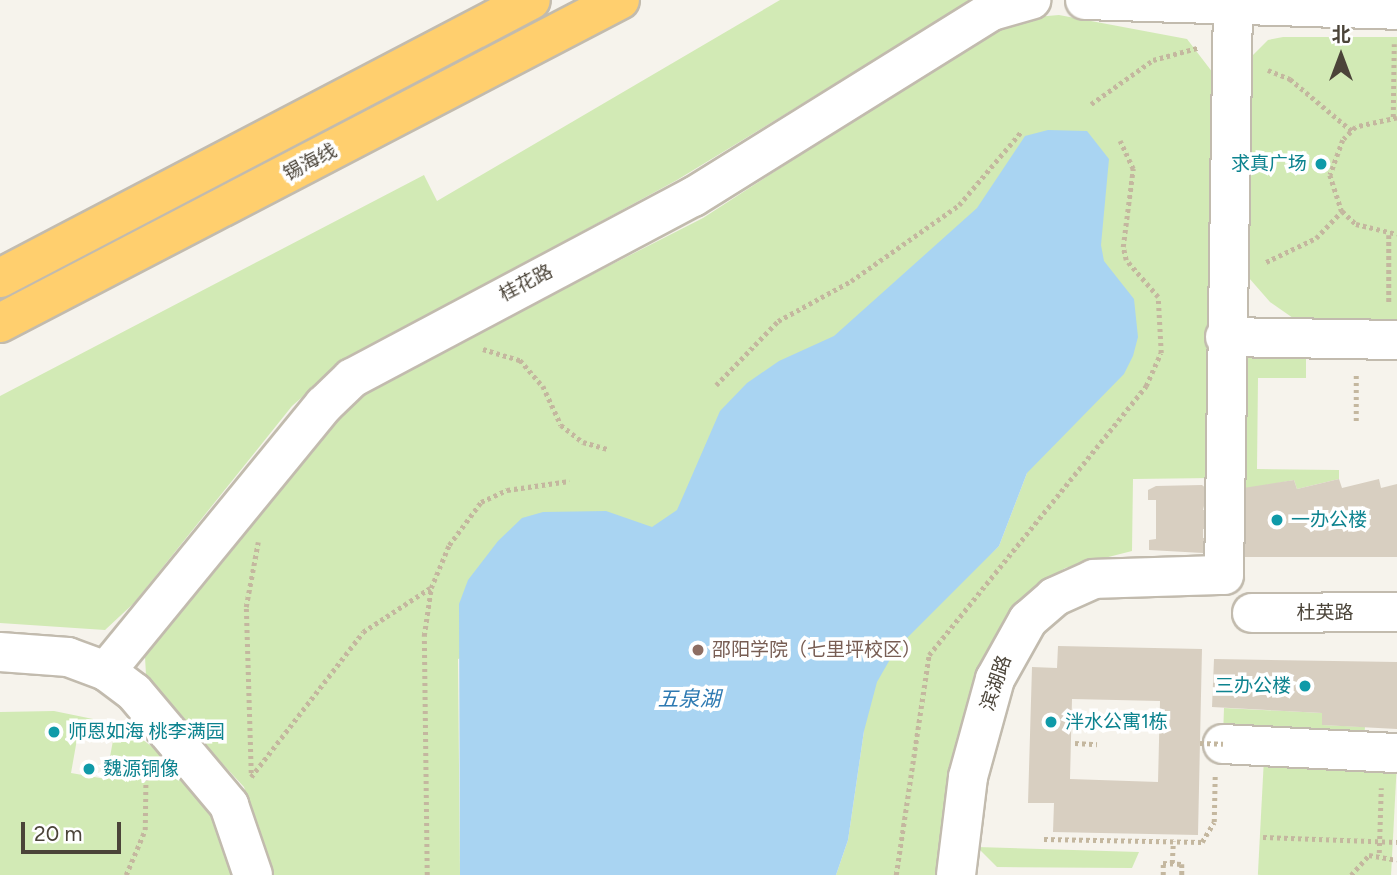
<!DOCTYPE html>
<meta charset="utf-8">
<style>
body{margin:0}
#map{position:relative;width:1397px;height:875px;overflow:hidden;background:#f6f3ec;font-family:Figtree,"Noto Sans SC",sans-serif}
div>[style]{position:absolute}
.green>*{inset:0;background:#d2eab5;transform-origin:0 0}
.water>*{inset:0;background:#a9d4f2}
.building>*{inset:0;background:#d8cfc1}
.path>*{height:4.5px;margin-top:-2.25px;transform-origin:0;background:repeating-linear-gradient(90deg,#c4b79f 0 3.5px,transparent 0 7px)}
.roads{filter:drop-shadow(2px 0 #c2bbae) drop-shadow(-2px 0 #c2bbae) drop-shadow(0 2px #c2bbae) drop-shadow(0 -2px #c2bbae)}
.minor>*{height:38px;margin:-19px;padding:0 19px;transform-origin:19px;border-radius:19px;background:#fff}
.highway>*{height:38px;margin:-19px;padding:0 19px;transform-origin:19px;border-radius:19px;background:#ffcf6e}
.path-bridge>*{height:4.5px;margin-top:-2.25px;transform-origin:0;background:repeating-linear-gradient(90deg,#c4b79f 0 3.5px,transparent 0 7px)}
.dots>*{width:19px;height:19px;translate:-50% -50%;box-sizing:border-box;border:4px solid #fff;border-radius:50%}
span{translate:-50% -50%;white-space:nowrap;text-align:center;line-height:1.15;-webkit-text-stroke:7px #fff;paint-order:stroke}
.street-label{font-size:19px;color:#4b4439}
.culture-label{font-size:19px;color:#0d838f}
.right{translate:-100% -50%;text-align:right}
.left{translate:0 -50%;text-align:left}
.education-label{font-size:19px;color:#785e54}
.water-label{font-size:21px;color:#2e7ab2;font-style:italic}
.north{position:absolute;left:1306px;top:21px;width:70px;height:70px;-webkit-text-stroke:5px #fff;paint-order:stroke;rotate:0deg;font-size:19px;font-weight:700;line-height:28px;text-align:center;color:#4b4439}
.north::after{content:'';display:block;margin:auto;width:24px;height:32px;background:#4b4439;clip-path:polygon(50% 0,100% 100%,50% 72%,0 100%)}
.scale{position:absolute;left:21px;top:822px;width:100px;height:32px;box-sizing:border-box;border:4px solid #4b4439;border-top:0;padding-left:9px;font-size:21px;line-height:24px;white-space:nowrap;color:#4b4439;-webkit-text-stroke:5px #fff;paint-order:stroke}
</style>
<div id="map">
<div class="green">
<i style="clip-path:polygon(780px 0,972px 0,677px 180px,342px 362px,292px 406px,134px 603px,105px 630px,0 623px,0 396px,424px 175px,437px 201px)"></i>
<i style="clip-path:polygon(1059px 15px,1187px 39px,1213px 73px,1213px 478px,1133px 479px,1132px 551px,1065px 568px,1034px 588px,1006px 616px,979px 669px,952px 762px,936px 875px,836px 875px,848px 840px,864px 731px,841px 692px,999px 546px,1027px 473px,458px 659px,460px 875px,272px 875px,244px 787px,157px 693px,146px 675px,145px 657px,334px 421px,369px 388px,703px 218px,993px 30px,1024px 18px)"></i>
<i style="clip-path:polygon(1283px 37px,1397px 37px,1397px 322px,1293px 318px,1270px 302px,1249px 278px,1245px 266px,1248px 60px,1268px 40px)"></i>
<i style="clip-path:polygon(1246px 351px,1306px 352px,1306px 378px,1258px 378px,1257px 469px,1339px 470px,1339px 479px,1297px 489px,1294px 480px,1245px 489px)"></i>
<i style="clip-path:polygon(1224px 708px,1322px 713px,1322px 725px,1365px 727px,1364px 739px,1223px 736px)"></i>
<i style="clip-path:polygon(54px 711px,93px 719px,91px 730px,79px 728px,71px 773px,106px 779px,114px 735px,101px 732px,103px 722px,135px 734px,162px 754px,209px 812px,233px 875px,0 875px,0 712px)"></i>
<i style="left:1264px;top:758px;width:133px;height:117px;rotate:3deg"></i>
<i style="clip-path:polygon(977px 847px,1139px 852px,1132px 868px,997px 867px)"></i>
</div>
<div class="water">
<i style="clip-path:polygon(1048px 130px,1087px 131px,1109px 159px,1101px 245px,1104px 261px,1134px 299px,1138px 337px,1133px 356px,1124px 374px,1027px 473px,999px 546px,896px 649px,877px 682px,864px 731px,848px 840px,836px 875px,460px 875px,459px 604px,468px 580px,498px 541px,522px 518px,543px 512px,606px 511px,652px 527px,677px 510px,720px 411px,747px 383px,779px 361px,834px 336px,977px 208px,1025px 136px)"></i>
</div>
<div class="building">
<i style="clip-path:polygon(1339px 479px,1342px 488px,1379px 479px,1381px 488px,1397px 484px,1397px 557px,1237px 557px,1237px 529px,1203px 529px,1203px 538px,1209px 538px,1203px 553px,1149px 550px,1149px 540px,1156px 539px,1156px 500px,1148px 500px,1148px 490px,1156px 486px,1202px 485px,1208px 490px,1203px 510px,1237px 510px,1237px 489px,1294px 480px,1297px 489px)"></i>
<i style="clip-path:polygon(evenodd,1058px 646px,1202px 649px,1198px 835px,1053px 832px,1054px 803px,1028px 803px,1032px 667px,1057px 668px,1058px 646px,1072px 699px,1160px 701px,1158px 782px,1070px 779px,1072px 699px)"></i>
<i style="clip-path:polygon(1214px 659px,1397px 662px,1397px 729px,1322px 725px,1322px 713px,1212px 707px)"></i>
</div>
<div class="path">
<i style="left:1268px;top:70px;width:24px;rotate:22deg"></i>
<i style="left:1290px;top:79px;width:81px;rotate:40deg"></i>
<i style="left:1091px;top:104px;width:76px;rotate:-35.4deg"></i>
<i style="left:1153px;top:60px;width:46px;rotate:-15.3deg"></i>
<i style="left:1393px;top:117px;width:73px;rotate:-89.2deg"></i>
<i style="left:1397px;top:118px;width:42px;rotate:167.6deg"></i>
<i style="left:1356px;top:127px;width:18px;rotate:135deg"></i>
<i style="left:1343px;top:140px;width:37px;rotate:110deg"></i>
<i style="left:1330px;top:175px;width:38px;rotate:72deg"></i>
<i style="left:1342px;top:211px;width:19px;rotate:43deg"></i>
<i style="left:1356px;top:224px;width:42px;rotate:13.7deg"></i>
<i style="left:1389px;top:235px;width:69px;rotate:90deg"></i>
<i style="left:1266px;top:262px;width:55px;rotate:-25.6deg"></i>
<i style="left:1316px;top:238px;width:37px;rotate:-46deg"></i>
<i style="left:483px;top:349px;width:39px;rotate:17deg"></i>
<i style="left:520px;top:360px;width:35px;rotate:49deg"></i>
<i style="left:543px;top:386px;width:43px;rotate:65.2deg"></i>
<i style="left:561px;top:425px;width:28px;rotate:38deg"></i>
<i style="left:583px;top:442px;width:26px;rotate:16deg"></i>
<i style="left:716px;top:385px;width:89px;rotate:-45.9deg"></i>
<i style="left:778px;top:321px;width:83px;rotate:-28.7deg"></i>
<i style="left:851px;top:281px;width:132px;rotate:-35.1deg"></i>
<i style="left:959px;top:205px;width:96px;rotate:-49.7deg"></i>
<i style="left:1356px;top:421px;width:46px;rotate:-90deg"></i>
<i style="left:1075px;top:743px;width:22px;rotate:3deg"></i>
<i style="left:251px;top:773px;width:166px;rotate:-91.7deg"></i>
<i style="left:246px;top:607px;width:66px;rotate:-79.5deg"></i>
<i style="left:251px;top:777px;width:183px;rotate:-52.3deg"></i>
<i style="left:363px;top:632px;width:80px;rotate:-33.3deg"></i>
<i style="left:1263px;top:837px;width:134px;rotate:2.1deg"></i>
<i style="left:1044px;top:839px;width:158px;rotate:1.1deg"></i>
<i style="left:1202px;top:842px;width:23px;rotate:-59deg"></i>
<i style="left:1214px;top:822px;width:46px;rotate:-88.8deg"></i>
<i style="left:1379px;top:853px;width:65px;rotate:-88.2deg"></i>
<i style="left:1172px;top:863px;width:22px;rotate:-87deg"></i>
<i style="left:126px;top:875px;width:49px;rotate:-67.1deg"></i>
<i style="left:145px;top:830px;width:68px;rotate:-89.2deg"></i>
<i style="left:427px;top:875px;width:239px;rotate:-90.7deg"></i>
<i style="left:424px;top:636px;width:49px;rotate:-81.7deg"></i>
<i style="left:431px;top:588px;width:47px;rotate:-67.3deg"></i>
<i style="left:449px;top:545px;width:54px;rotate:-53.3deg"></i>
<i style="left:481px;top:502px;width:29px;rotate:-25deg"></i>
<i style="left:507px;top:490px;width:63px;rotate:-8.3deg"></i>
<i style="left:896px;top:875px;width:222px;rotate:-81.5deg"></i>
<i style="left:929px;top:655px;width:346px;rotate:-51.1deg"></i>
<i style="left:1146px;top:386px;width:36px;rotate:-66deg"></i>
<i style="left:1161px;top:353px;width:56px;rotate:-93.1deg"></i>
<i style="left:1158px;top:297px;width:49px;rotate:-130.9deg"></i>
<i style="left:1126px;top:260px;width:13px;rotate:-103deg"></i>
<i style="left:1123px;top:247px;width:79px;rotate:-82.7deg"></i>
<i style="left:1133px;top:169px;width:31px;rotate:-115deg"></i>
<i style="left:1163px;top:875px;width:12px;rotate:-90deg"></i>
<i style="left:1163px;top:863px;width:19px;rotate:3deg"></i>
<i style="left:1182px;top:864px;width:11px;rotate:90deg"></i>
<i style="left:1351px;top:875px;width:27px;rotate:-48deg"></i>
<i style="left:1369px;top:855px;width:28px;rotate:10deg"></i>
</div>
<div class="roads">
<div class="minor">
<i style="left:1085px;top:0;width:312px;rotate:1.8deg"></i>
<i style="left:1225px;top:337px;width:172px;rotate:1deg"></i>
<i style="left:1252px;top:613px;width:145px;rotate:-0.4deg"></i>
<i style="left:0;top:652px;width:68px;rotate:4.2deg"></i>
<i style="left:68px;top:657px;width:40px;rotate:20.2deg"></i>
<i style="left:106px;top:671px;width:35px;rotate:37deg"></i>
<i style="left:134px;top:692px;width:148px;rotate:49.9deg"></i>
<i style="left:229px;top:805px;width:74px;rotate:71.1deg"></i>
<i style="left:106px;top:671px;width:344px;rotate:-50.7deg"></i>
<i style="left:324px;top:405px;width:39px;rotate:-44deg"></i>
<i style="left:352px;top:378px;width:386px;rotate:-28deg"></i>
<i style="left:693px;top:197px;width:352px;rotate:-31.9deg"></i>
<i style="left:992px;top:11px;width:41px;rotate:-15.8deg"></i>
<i style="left:1223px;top:744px;width:174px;rotate:3deg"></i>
<i style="left:956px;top:875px;width:99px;rotate:-83deg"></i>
<i style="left:968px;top:777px;width:102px;rotate:-74.6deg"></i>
<i style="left:995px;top:679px;width:68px;rotate:-60.8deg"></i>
<i style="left:1028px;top:620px;width:35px;rotate:-41deg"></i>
<i style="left:1054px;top:597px;width:44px;rotate:-24.2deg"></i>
<i style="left:1094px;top:579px;width:130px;rotate:-1.8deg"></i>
<i style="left:1224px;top:575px;width:570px;rotate:-89.1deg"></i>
</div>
<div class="highway">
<i style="left:0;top:278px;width:599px;rotate:-27.63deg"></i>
<i style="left:0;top:323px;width:699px;rotate:-27.52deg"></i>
</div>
</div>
<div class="path-bridge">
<i style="left:1200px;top:743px;width:23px;rotate:2deg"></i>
</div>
<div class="dots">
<i style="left:1321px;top:164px;background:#0f9aa8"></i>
<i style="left:1277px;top:520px;background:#0f9aa8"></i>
<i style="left:698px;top:650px;background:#8d6e63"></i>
<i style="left:1305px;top:686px;background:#0f9aa8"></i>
<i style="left:1051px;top:722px;background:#0f9aa8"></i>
<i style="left:54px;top:732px;background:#0f9aa8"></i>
<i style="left:89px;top:769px;background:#0f9aa8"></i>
</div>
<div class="street-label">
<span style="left:310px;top:162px;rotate:-28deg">锡海线</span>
<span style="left:526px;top:283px;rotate:-27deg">桂花路</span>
<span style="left:1325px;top:613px">杜英路</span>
<span style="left:996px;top:683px;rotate:-71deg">滨湖路</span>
</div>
<div class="culture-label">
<span class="right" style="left:1307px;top:164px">求真广场</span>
<span class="left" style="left:1291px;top:520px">一办公楼</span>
<span class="right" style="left:1291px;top:686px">三办公楼</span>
<span class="left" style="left:1065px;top:722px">泮水公寓1栋</span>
<span class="left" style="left:68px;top:732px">师恩如海 桃李满园</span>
<span class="left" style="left:103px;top:769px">魏源铜像</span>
</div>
<div class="education-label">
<span class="left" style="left:712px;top:650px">邵阳学院（七里坪校区）</span>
</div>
<div class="water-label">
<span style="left:689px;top:699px">五泉湖</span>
</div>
<div class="north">北</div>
<div class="scale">20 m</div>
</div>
